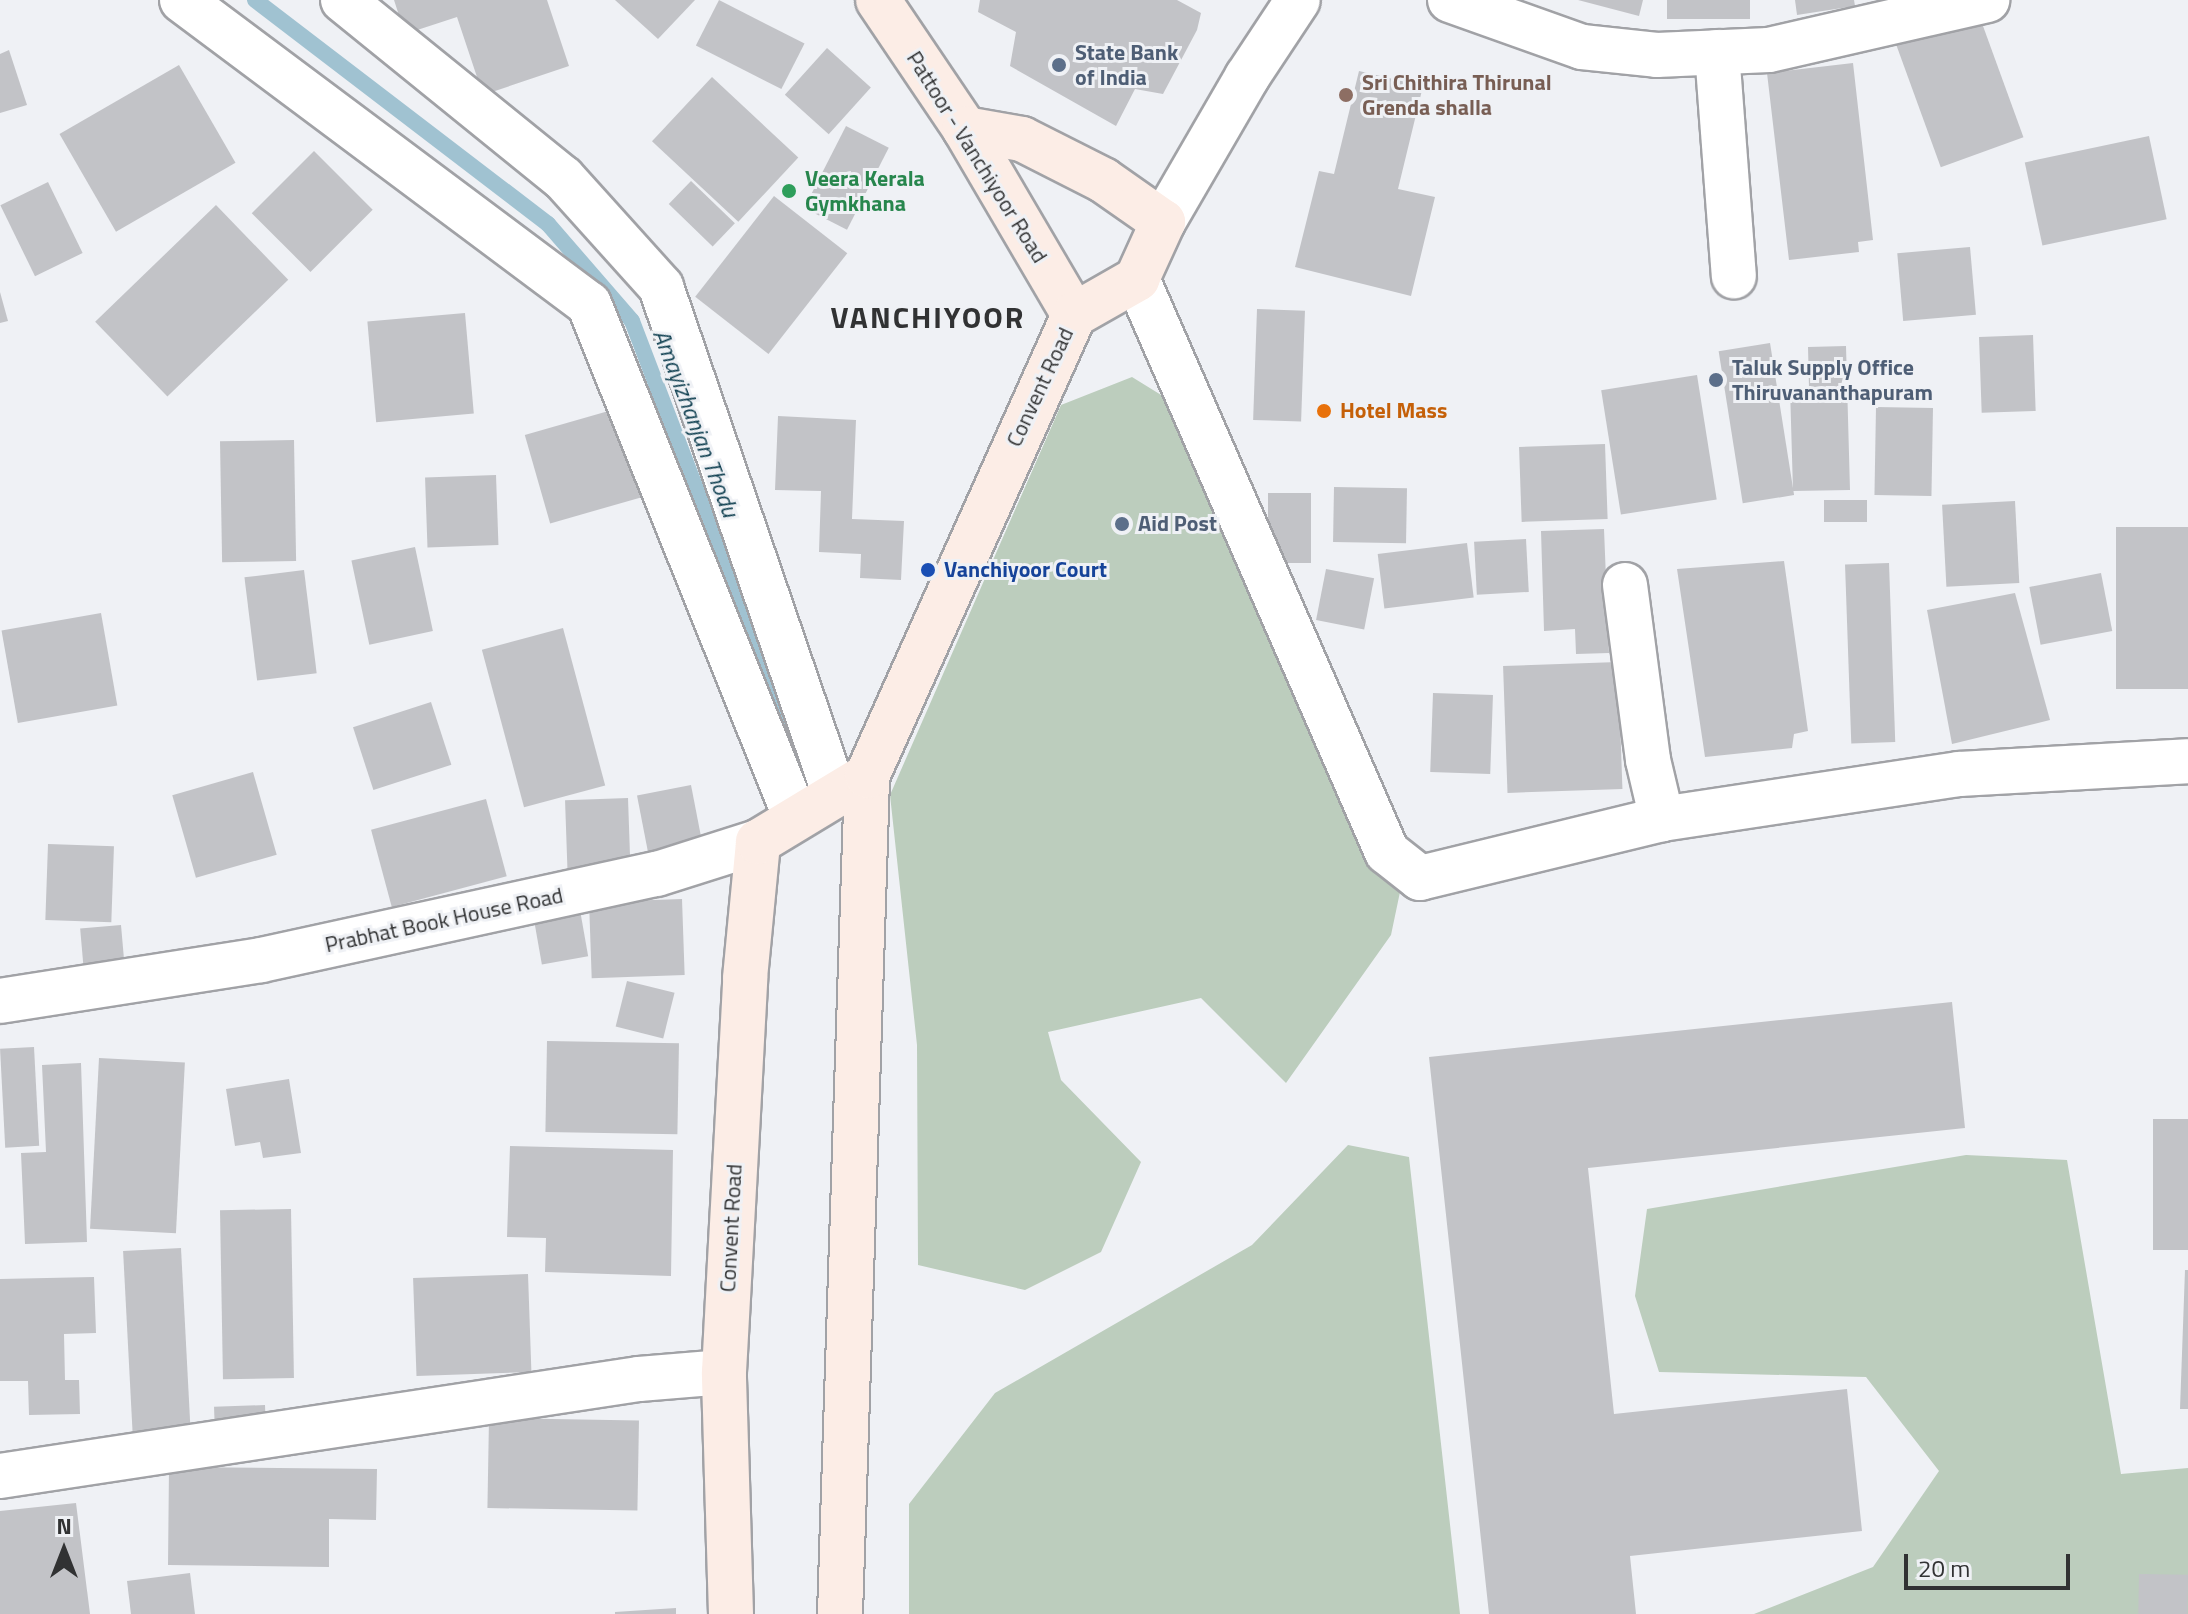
<!DOCTYPE html>
<style>
body{margin:0}
#map{position:relative;width:2188px;height:1614px;overflow:hidden;background:#eff1f5;font-family:"Titillium Web",sans-serif}
div>[style]{position:absolute}
.green>*{inset:0;background:#bccdbd}
.stream>*{height:16px;margin:-8px;padding:0 8px;transform-origin:8px;border-radius:8px;background:#a0c2d1}
.building>*{inset:0;background:#c2c3c7;transform-origin:0 0}
.roads{filter:drop-shadow(2px 0 #a1a2a6) drop-shadow(-2px 0 #a1a2a6) drop-shadow(0 2px #a1a2a6) drop-shadow(0 -2px #a1a2a6)}
.minor>*{height:44px;margin:-22px;padding:0 22px;transform-origin:22px;border-radius:22px;background:#fff}
.tertiary>*{height:44px;margin:-22px;padding:0 22px;transform-origin:22px;border-radius:22px;background:#fff}
.secondary>*{height:44px;margin:-22px;padding:0 22px;transform-origin:22px;border-radius:22px;background:#fcede6}
.dots>*{width:22px;height:22px;translate:-50% -50%;box-sizing:border-box;border:4px solid #eff1f5;border-radius:50%}
span{translate:-50% -50%;white-space:nowrap;text-align:center;line-height:1.15;-webkit-text-stroke:6px #eff1f5;paint-order:stroke}
.service-label{font-size:22px;color:#4e5e75;font-weight:700}
.left{translate:0 -50%;text-align:left}
.education-label{font-size:22px;color:#785e54;font-weight:700}
.street-label{font-size:22px;color:#313233}
.leisure-label{font-size:22px;color:#27864d;font-weight:700}
.food-label{font-size:22px;color:#c56008;font-weight:700}
.transit-label{font-size:22px;color:#164399;font-weight:700}
.water-label{font-size:24px;color:#0f3f50;font-style:italic}
.district-label{font-size:30px;color:#313233;font-weight:700;letter-spacing:2px}
.north{position:absolute;left:24px;top:1510px;width:80px;height:80px;-webkit-text-stroke:6px #eff1f5;paint-order:stroke;rotate:0deg;font-size:22px;font-weight:700;line-height:32px;text-align:center;color:#313233}
.north::after{content:'';display:block;margin:auto;width:28px;height:36px;background:#313233;clip-path:polygon(50% 0,100% 100%,50% 72%,0 100%)}
.scale{position:absolute;left:1904px;top:1554px;width:166px;height:36px;box-sizing:border-box;border:4px solid #313233;border-top:0;padding-left:10px;font-size:24px;line-height:28px;white-space:nowrap;color:#313233;-webkit-text-stroke:6px #eff1f5;paint-order:stroke}
</style>
<div id="map">
<div class="green">
<i style="clip-path:polygon(1132px 377px,1166px 398px,1262px 625px,1409px 849px,1391px 935px,1286px 1083px,1201px 998px,1048px 1032px,1061px 1080px,1141px 1162px,1101px 1252px,1025px 1290px,918px 1265px,917px 1045px,890px 795px,1061px 405px)"></i>
<i style="clip-path:polygon(1348px 1145px,1409px 1157px,1460px 1614px,909px 1614px,909px 1504px,995px 1393px,1252px 1245px)"></i>
<i style="clip-path:polygon(1966px 1155px,2067px 1160px,2121px 1474px,2188px 1468px,2188px 1614px,1754px 1614px,1873px 1567px,1939px 1471px,1866px 1377px,1659px 1372px,1635px 1296px,1647px 1209px)"></i>
</div>
<div class="stream">
<i style="left:255px;top:0;width:369px;rotate:37.4deg"></i>
<i style="left:548px;top:224px;width:128px;rotate:49.1deg"></i>
<i style="left:632px;top:321px;width:493px;rotate:69.1deg"></i>
</div>
<div class="building">
<i style="clip-path:polygon(394px 0,547px 0,569px 66px,483px 95px,457px 17px,405px 34px)"></i>
<i style="clip-path:polygon(615px 0,695px 0,658px 39px)"></i>
<i style="left:719px;top:0;width:96px;height:51px;rotate:27deg"></i>
<i style="clip-path:polygon(980px 0,1177px 0,1201px 13px,1197px 30px,1163px 94px,1135px 89px,1116px 126px,1010px 66px,1016px 32px,978px 12px)"></i>
<i style="clip-path:polygon(1578px 0,1643px 0,1639px 16px)"></i>
<i style="left:1667px;top:0;width:83px;height:19px"></i>
<i style="clip-path:polygon(1795px 0,1854px 0,1855px 6px,1797px 15px)"></i>
<i style="left:1979px;top:15px;width:130px;height:88px;rotate:70deg"></i>
<i style="left:827px;top:48px;width:59px;height:63px;rotate:42deg"></i>
<i style="clip-path:polygon(9px 50px,27px 105px,0 113px,0 54px)"></i>
<i style="clip-path:polygon(1853px 63px,1873px 240px,1858px 242px,1859px 252px,1789px 260px,1767px 73px)"></i>
<i style="left:179px;top:65px;width:113px;height:138px;rotate:60deg"></i>
<i style="clip-path:polygon(1359px 71px,1423px 86px,1398px 189px,1435px 197px,1411px 296px,1295px 267px,1319px 171px,1334px 174px)"></i>
<i style="left:712px;top:77px;width:118px;height:88px;rotate:43deg"></i>
<i style="left:846px;top:126px;width:48px;height:92px;rotate:27deg"></i>
<i style="left:2149px;top:136px;width:85px;height:127px;rotate:78deg"></i>
<i style="left:314px;top:151px;width:83px;height:88px;rotate:45deg"></i>
<i style="left:691px;top:181px;width:61px;height:32px;rotate:44deg"></i>
<i style="left:48px;top:182px;width:79px;height:53px;rotate:64deg"></i>
<i style="left:774px;top:196px;width:93px;height:128px;rotate:38deg"></i>
<i style="left:216px;top:205px;width:104px;height:168px;rotate:46deg"></i>
<i style="left:1970px;top:247px;width:68px;height:73px;rotate:85deg"></i>
<i style="clip-path:polygon(0 292px,8px 321px,0 323px)"></i>
<i style="left:1257px;top:309px;width:48px;height:111px;rotate:2deg"></i>
<i style="left:465px;top:313px;width:101px;height:98px;rotate:85deg"></i>
<i style="left:2033px;top:335px;width:76px;height:54px;rotate:88deg"></i>
<i style="left:1770px;top:343px;width:154px;height:52px;rotate:81deg"></i>
<i style="clip-path:polygon(1846px 346px,1850px 490px,1793px 491px,1790px 388px,1809px 388px,1808px 347px)"></i>
<i style="left:1697px;top:375px;width:126px;height:97px;rotate:81deg"></i>
<i style="left:1876px;top:407px;width:57px;height:88px;rotate:1deg"></i>
<i style="left:619px;top:408px;width:92px;height:98px;rotate:74deg"></i>
<i style="clip-path:polygon(778px 416px,856px 420px,852px 519px,904px 521px,901px 580px,860px 578px,861px 554px,819px 552px,821px 491px,775px 490px)"></i>
<i style="left:294px;top:440px;width:121px;height:74px;rotate:89deg"></i>
<i style="left:1605px;top:444px;width:75px;height:86px;rotate:88deg"></i>
<i style="left:496px;top:475px;width:70px;height:71px;rotate:88deg"></i>
<i style="left:1334px;top:487px;width:73px;height:55px;rotate:1deg"></i>
<i style="left:1268px;top:493px;width:43px;height:70px"></i>
<i style="left:1824px;top:500px;width:43px;height:22px"></i>
<i style="left:2015px;top:501px;width:82px;height:73px;rotate:87deg"></i>
<i style="left:2188px;top:527px;width:162px;height:72px;rotate:90deg"></i>
<i style="clip-path:polygon(1604px 529px,1609px 653px,1576px 654px,1575px 629px,1544px 631px,1541px 531px)"></i>
<i style="left:1526px;top:539px;width:53px;height:52px;rotate:87deg"></i>
<i style="left:1467px;top:543px;width:55px;height:90px;rotate:83deg"></i>
<i style="left:415px;top:547px;width:86px;height:65px;rotate:78deg"></i>
<i style="clip-path:polygon(1784px 561px,1808px 731px,1794px 734px,1792px 748px,1705px 757px,1677px 569px)"></i>
<i style="left:1889px;top:563px;width:179px;height:44px;rotate:88deg"></i>
<i style="left:1326px;top:569px;width:49px;height:52px;rotate:11deg"></i>
<i style="left:304px;top:570px;width:104px;height:60px;rotate:83deg"></i>
<i style="left:2101px;top:573px;width:59px;height:73px;rotate:79deg"></i>
<i style="clip-path:polygon(2015px 593px,2050px 720px,1952px 744px,1927px 610px)"></i>
<i style="left:101px;top:613px;width:94px;height:101px;rotate:80deg"></i>
<i style="left:563px;top:628px;width:163px;height:84px;rotate:75deg"></i>
<i style="left:1618px;top:662px;width:127px;height:115px;rotate:88deg"></i>
<i style="left:1433px;top:693px;width:60px;height:79px;rotate:2deg"></i>
<i style="left:431px;top:702px;width:66px;height:82px;rotate:72deg"></i>
<i style="left:253px;top:772px;width:86px;height:84px;rotate:74deg"></i>
<i style="left:691px;top:785px;width:60px;height:55px;rotate:79deg"></i>
<i style="left:628px;top:798px;width:72px;height:63px;rotate:88deg"></i>
<i style="left:486px;top:799px;width:80px;height:119px;rotate:75deg"></i>
<i style="left:48px;top:844px;width:66px;height:76px;rotate:2deg"></i>
<i style="left:682px;top:899px;width:76px;height:93px;rotate:88deg"></i>
<i style="left:580px;top:910px;width:47px;height:47px;rotate:80deg"></i>
<i style="left:121px;top:925px;width:47px;height:41px;rotate:85deg"></i>
<i style="left:627px;top:981px;width:49px;height:47px;rotate:14deg"></i>
<i style="clip-path:polygon(1952px 1002px,1965px 1128px,1588px 1168px,1614px 1414px,1847px 1389px,1862px 1531px,1630px 1556px,1636px 1614px,1489px 1614px,1429px 1057px)"></i>
<i style="left:547px;top:1041px;width:132px;height:91px;rotate:1deg"></i>
<i style="left:34px;top:1047px;width:99px;height:34px;rotate:87deg"></i>
<i style="left:99px;top:1058px;width:86px;height:171px;rotate:3deg"></i>
<i style="clip-path:polygon(81px 1063px,87px 1242px,25px 1244px,21px 1153px,46px 1152px,42px 1065px)"></i>
<i style="clip-path:polygon(289px 1079px,301px 1153px,263px 1158px,260px 1142px,235px 1146px,226px 1089px)"></i>
<i style="left:2188px;top:1119px;width:131px;height:35px;rotate:90deg"></i>
<i style="clip-path:polygon(510px 1146px,673px 1150px,671px 1276px,545px 1272px,546px 1238px,507px 1237px)"></i>
<i style="left:291px;top:1209px;width:169px;height:71px;rotate:89deg"></i>
<i style="left:181px;top:1248px;width:183px;height:58px;rotate:87deg"></i>
<i style="clip-path:polygon(2185px 1270px,2188px 1270px,2188px 1409px,2180px 1409px)"></i>
<i style="left:528px;top:1274px;width:98px;height:115px;rotate:88deg"></i>
<i style="clip-path:polygon(94px 1277px,96px 1333px,64px 1334px,65px 1380px,79px 1380px,80px 1414px,29px 1415px,28px 1381px,0 1381px,0 1279px)"></i>
<i style="left:265px;top:1405px;width:30px;height:51px;rotate:88deg"></i>
<i style="left:489px;top:1418px;width:150px;height:90px;rotate:1deg"></i>
<i style="clip-path:polygon(169px 1467px,377px 1469px,376px 1520px,329px 1519px,329px 1567px,168px 1565px)"></i>
<i style="clip-path:polygon(76px 1503px,90px 1614px,0 1614px,0 1511px)"></i>
<i style="clip-path:polygon(190px 1573px,195px 1614px,131px 1614px,127px 1581px)"></i>
<i style="left:2139px;top:1574px;width:49px;height:40px;rotate:1deg"></i>
<i style="clip-path:polygon(676px 1608px,676px 1614px,615px 1614px,615px 1612px)"></i>
</div>
<div class="roads">
<div class="minor">
<i style="left:182px;top:0;width:508px;rotate:36.76deg"></i>
<i style="left:589px;top:304px;width:552px;rotate:68.08deg"></i>
<i style="left:343px;top:0;width:283px;rotate:39deg"></i>
<i style="left:563px;top:178px;width:147px;rotate:48deg"></i>
<i style="left:661px;top:287px;width:537px;rotate:71.09deg"></i>
<i style="left:1450px;top:0;width:140px;rotate:19.6deg"></i>
<i style="left:1582px;top:47px;width:75px;rotate:6.1deg"></i>
<i style="left:1657px;top:55px;width:112px;rotate:-2.6deg"></i>
<i style="left:1769px;top:50px;width:224px;rotate:-12.9deg"></i>
<i style="left:1717px;top:52px;width:225px;rotate:85.7deg"></i>
<i style="left:1137px;top:279px;width:625px;rotate:66.43deg"></i>
<i style="left:1387px;top:852px;width:42px;rotate:38.2deg"></i>
<i style="left:1420px;top:878px;width:249px;rotate:-13.7deg"></i>
<i style="left:1662px;top:819px;width:300px;rotate:-8.6deg"></i>
<i style="left:1959px;top:774px;width:229px;rotate:-3.2deg"></i>
<i style="left:1625px;top:585px;width:177px;rotate:82.5deg"></i>
<i style="left:1648px;top:760px;width:61px;rotate:76.7deg"></i>
<i style="left:0;top:1001px;width:264px;rotate:-8.9deg"></i>
<i style="left:261px;top:960px;width:405px;rotate:-12.3deg"></i>
<i style="left:657px;top:874px;width:106px;rotate:-17.6deg"></i>
<i style="left:0;top:1476px;width:646px;rotate:-8.63deg"></i>
<i style="left:639px;top:1379px;width:85px;rotate:-4.7deg"></i>
</div>
<div class="tertiary">
<i style="left:1163px;top:222px;width:168px;rotate:-59.9deg"></i>
<i style="left:1247px;top:77px;width:92px;rotate:-56.5deg"></i>
</div>
<div class="secondary">
<i style="left:878px;top:0;width:156px;rotate:56deg"></i>
<i style="left:965px;top:129px;width:216px;rotate:59.6deg"></i>
<i style="left:731px;top:1614px;width:242px;rotate:-91.7deg"></i>
<i style="left:724px;top:1372px;width:395px;rotate:-86.9deg"></i>
<i style="left:745px;top:978px;width:137px;rotate:-84.5deg"></i>
<i style="left:758px;top:842px;width:127px;rotate:-31.2deg"></i>
<i style="left:840px;top:1614px;width:838px;rotate:-88.15deg"></i>
<i style="left:867px;top:776px;width:505px;rotate:-65.82deg"></i>
<i style="left:1074px;top:315px;width:73px;rotate:-29.7deg"></i>
<i style="left:1137px;top:279px;width:63px;rotate:-65.5deg"></i>
<i style="left:1163px;top:222px;width:73px;rotate:-145deg"></i>
<i style="left:1103px;top:180px;width:91px;rotate:-153.2deg"></i>
<i style="left:1022px;top:139px;width:58px;rotate:-170deg"></i>
</div>
</div>
<div class="dots">
<i style="left:1059px;top:65px;background:#5c6f8a"></i>
<i style="left:1346px;top:95px;background:#8d6e63"></i>
<i style="left:789px;top:191px;background:#2e9e5b"></i>
<i style="left:1716px;top:380px;background:#5c6f8a"></i>
<i style="left:1324px;top:411px;background:#e8710a"></i>
<i style="left:1122px;top:524px;background:#5c6f8a"></i>
<i style="left:928px;top:570px;background:#1a4fb4"></i>
</div>
<div class="service-label">
<span class="left" style="left:1075px;top:65px">State Bank<br>of India</span>
<span class="left" style="left:1732px;top:380px">Taluk Supply Office<br>Thiruvananthapuram</span>
<span class="left" style="left:1138px;top:524px">Aid Post</span>
</div>
<div class="education-label">
<span class="left" style="left:1362px;top:95px">Sri Chithira Thirunal<br>Grenda shalla</span>
</div>
<div class="street-label">
<span style="left:977px;top:157px;rotate:58deg">Pattoor - Vanchiyoor Road</span>
<span style="left:1040px;top:387px;rotate:-65deg">Convent Road</span>
<span style="left:444px;top:920px;rotate:-12deg">Prabhat Book House Road</span>
<span style="left:731px;top:1228px;rotate:-87deg">Convent Road</span>
</div>
<div class="leisure-label">
<span class="left" style="left:805px;top:191px">Veera Kerala<br>Gymkhana</span>
</div>
<div class="food-label">
<span class="left" style="left:1340px;top:411px">Hotel Mass</span>
</div>
<div class="transit-label">
<span class="left" style="left:944px;top:570px">Vanchiyoor Court</span>
</div>
<div class="water-label">
<span style="left:696px;top:423px;rotate:69deg">Amayizhanjan Thodu</span>
</div>
<div class="district-label">
<span style="left:928px;top:317px">VANCHIYOOR</span>
</div>
<div class="north">N</div>
<div class="scale">20 m</div>
</div>
